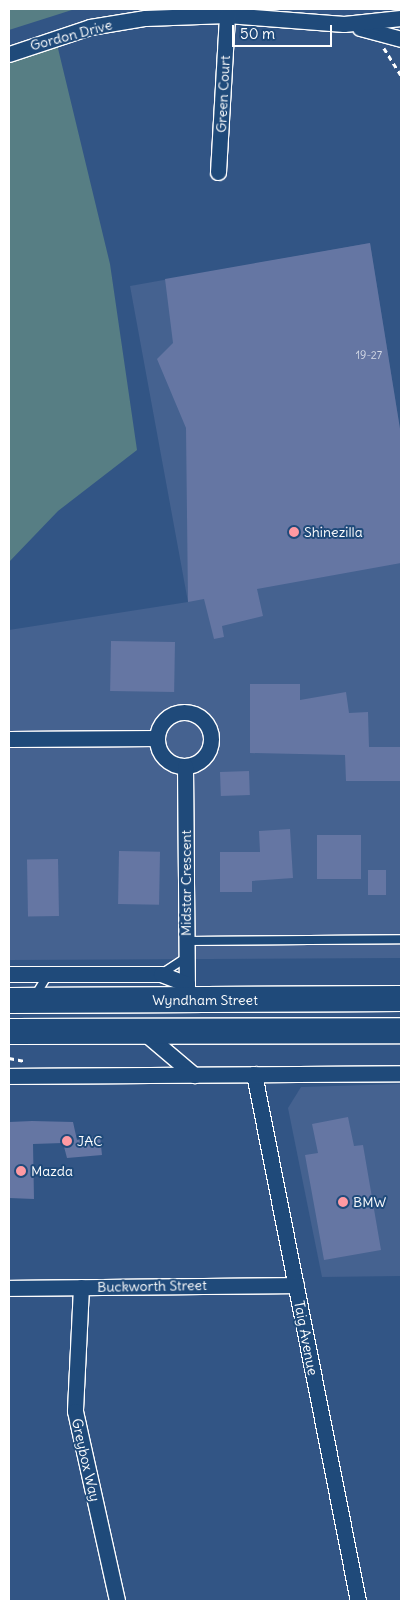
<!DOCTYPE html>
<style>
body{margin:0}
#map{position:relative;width:410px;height:1610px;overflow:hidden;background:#325585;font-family:Delius,sans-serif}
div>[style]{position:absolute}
.built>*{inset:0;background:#456290}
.green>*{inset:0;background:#577e84}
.building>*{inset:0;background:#6576a3;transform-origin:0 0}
.path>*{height:2.5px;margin-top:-1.25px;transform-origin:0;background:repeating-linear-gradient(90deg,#fff 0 5px,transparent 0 9px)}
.roads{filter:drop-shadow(1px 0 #fff) drop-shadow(-1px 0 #fff) drop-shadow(0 1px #fff) drop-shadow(0 -1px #fff)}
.service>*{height:8px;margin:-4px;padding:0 4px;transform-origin:4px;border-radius:4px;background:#1f4a7a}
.minor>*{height:15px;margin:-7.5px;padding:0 7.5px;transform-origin:7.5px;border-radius:7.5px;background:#1f4a7a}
.minor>.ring{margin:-7.5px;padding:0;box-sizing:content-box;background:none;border:15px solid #1f4a7a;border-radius:50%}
.trunk>*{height:25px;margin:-12.5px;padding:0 12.5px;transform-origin:12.5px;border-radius:12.5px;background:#1f4a7a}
.dots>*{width:14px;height:14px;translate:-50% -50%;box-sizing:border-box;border:2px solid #1f4a7a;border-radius:50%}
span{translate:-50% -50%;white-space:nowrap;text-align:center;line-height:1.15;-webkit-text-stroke:4px #1f4a7a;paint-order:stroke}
.number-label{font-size:11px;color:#d8dde8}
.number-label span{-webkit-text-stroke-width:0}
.street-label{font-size:14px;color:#fff}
.poi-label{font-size:14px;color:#fff}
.left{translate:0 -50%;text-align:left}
.frame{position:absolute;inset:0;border:10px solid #fff;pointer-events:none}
.scale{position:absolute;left:232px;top:25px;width:100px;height:22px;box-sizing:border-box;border:2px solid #fff;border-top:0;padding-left:6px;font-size:15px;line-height:18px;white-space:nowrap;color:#fff;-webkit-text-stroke:4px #1f4a7a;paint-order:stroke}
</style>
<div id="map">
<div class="built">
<i style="clip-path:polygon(370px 243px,401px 435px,401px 958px,9px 960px,9px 630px,188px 602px,130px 286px)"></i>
<i style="clip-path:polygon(401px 1084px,401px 1276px,322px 1277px,288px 1108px,301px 1087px)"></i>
</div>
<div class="green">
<i style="clip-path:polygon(9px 9px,75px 9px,9px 30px)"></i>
<i style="clip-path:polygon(55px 36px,110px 264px,137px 450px,58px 511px,9px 562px,9px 54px)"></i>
</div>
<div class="building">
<i style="clip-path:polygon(370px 243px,401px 435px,401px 563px,257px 589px,263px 616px,222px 626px,224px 637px,214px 639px,204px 599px,188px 602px,186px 428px,157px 359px,173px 343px,165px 279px)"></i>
<i style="left:111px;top:641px;width:64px;height:50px;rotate:1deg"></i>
<i style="clip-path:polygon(250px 684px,300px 684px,300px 700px,346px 692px,349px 713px,368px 712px,369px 747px,401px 747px,401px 781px,346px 781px,345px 755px,250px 753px)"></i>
<i style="left:249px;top:771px;width:24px;height:29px;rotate:88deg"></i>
<i style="clip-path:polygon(290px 829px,293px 878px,252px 881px,252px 892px,220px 892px,220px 852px,260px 852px,259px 831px)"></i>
<i style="left:317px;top:835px;width:44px;height:44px"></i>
<i style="left:119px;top:851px;width:41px;height:53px;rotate:1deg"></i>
<i style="left:58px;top:859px;width:57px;height:31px;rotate:89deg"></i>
<i style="left:368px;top:870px;width:18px;height:25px"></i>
<i style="clip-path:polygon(348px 1117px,354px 1146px,363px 1145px,381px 1250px,324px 1260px,305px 1155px,318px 1153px,312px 1124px)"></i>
<i style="clip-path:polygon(32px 1121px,73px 1122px,77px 1140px,100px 1136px,102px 1155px,67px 1158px,63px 1143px,33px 1144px,34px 1199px,9px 1198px,9px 1122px)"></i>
</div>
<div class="path">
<i style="left:384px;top:48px;width:32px;rotate:58deg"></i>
<i style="left:9px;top:1058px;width:16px;rotate:11deg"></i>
</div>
<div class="roads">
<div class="service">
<i style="left:187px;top:941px;width:214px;rotate:-0.5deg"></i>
<i style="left:161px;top:974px;width:31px;rotate:-33deg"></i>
<i style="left:35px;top:996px;width:26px;rotate:-59deg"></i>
</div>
<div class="minor">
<i style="left:360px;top:28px;width:42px;rotate:15deg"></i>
<i style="left:9px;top:54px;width:85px;rotate:-18.4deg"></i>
<i style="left:90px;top:27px;width:56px;rotate:-9.3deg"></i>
<i style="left:145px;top:18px;width:82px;rotate:-2.1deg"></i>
<i style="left:227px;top:15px;width:117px;rotate:4.4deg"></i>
<i style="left:344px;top:24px;width:57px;rotate:-6deg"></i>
<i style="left:218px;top:172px;width:157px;rotate:-86.7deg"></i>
<i class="ring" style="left:157px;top:712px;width:39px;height:39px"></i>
<i style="left:9px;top:739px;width:148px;rotate:-0.4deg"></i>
<i style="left:185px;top:766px;width:234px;rotate:89.5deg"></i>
<i style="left:9px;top:974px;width:152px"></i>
<i style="left:161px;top:974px;width:28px;rotate:21deg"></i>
<i style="left:141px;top:1030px;width:70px;rotate:40.3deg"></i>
<i style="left:254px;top:1074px;width:537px;rotate:78.84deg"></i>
<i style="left:9px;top:1076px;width:392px;rotate:-0.4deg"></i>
<i style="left:81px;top:1287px;width:124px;rotate:92.8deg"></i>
<i style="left:75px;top:1411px;width:195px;rotate:77.5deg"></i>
<i style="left:9px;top:1288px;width:287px;rotate:-0.6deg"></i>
</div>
<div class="trunk">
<i style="left:9px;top:1000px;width:392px;rotate:-0.3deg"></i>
<i style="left:9px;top:1031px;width:392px;rotate:-0.1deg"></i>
</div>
</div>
<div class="dots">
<i style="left:294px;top:532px;background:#ff9aa2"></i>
<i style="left:67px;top:1141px;background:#ff9aa2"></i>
<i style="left:21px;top:1171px;background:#ff9aa2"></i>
<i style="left:343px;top:1202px;background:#ff9aa2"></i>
</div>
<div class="number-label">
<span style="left:369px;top:355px">19-27</span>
</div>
<div class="street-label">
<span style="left:71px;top:35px;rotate:-15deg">Gordon Drive</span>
<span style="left:223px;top:94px;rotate:-87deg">Green Court</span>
<span style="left:186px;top:883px;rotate:-90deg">Midstar Crescent</span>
<span style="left:205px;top:1000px">Wyndham Street</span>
<span style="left:152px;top:1286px;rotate:-1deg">Buckworth Street</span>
<span style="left:306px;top:1338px;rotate:79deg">Taig Avenue</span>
<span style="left:86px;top:1460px;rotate:77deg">Greybox Way</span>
</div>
<div class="poi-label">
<span class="left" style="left:304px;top:532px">Shinezilla</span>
<span class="left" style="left:77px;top:1141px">JAC</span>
<span class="left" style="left:31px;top:1171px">Mazda</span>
<span class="left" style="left:353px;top:1202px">BMW</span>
</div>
<div class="frame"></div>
<div class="scale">50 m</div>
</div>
